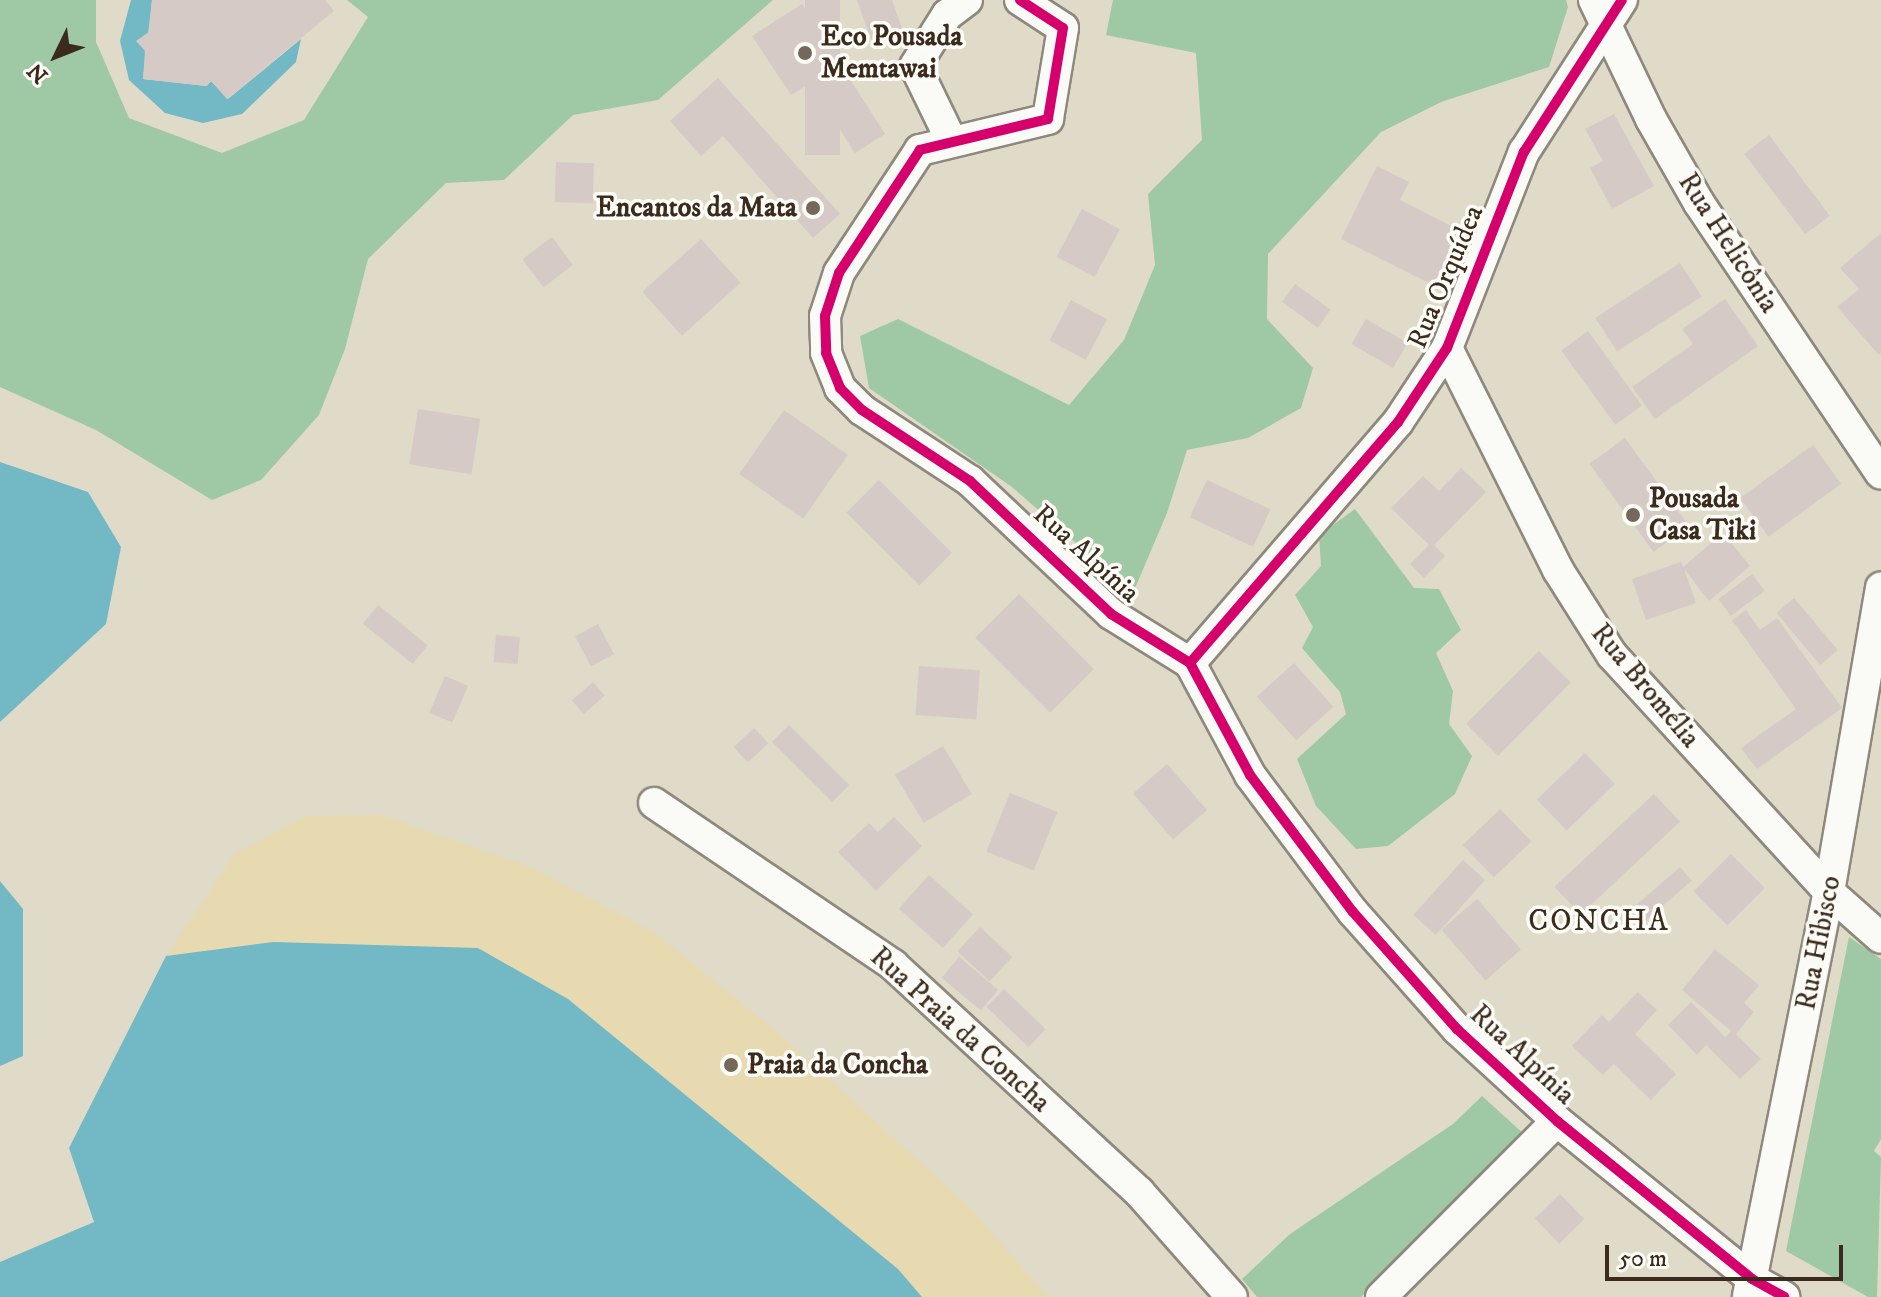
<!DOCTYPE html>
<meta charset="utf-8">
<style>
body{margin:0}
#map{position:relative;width:1881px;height:1297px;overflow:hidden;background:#dfdbc8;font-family:"IM FELL DW Pica",serif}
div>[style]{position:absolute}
.forest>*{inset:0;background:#9fc9a4}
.sand>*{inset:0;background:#e7dab1}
.water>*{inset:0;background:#72b8c5}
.building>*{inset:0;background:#d5cac6;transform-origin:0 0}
.roads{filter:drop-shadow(2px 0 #8e887d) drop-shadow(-2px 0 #8e887d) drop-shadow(0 2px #8e887d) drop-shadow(0 -2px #8e887d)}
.street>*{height:30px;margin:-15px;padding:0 15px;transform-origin:15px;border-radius:15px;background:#fafaf7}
.cycleway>*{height:10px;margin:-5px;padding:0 5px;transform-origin:5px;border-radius:5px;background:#d6006c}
.dots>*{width:22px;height:22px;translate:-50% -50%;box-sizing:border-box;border:4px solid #fdfcf7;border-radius:50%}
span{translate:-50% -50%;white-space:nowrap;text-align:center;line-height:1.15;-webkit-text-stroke:7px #fdfcf7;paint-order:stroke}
.poi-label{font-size:28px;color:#3b2a1e;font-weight:700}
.left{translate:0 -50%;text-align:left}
.right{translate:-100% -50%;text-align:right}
.street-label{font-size:28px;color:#3b2a1e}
.neighbourhood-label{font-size:30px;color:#3b2a1e;letter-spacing:2px}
.north{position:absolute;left:16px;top:16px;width:80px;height:80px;-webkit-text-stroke:6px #fdfcf7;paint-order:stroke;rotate:227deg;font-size:22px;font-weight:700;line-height:32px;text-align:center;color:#3b2a1e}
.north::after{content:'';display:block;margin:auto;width:28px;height:36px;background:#3b2a1e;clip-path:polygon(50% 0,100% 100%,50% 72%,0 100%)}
.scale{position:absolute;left:1605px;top:1245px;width:238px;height:36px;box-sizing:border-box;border:4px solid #3b2a1e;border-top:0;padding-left:10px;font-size:24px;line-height:28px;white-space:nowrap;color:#3b2a1e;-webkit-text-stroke:6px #fdfcf7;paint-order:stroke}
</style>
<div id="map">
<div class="forest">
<i style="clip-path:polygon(0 0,96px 0,96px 42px,129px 118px,222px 153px,304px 120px,368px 17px,347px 0,773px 0,658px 100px,573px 115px,504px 180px,446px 183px,368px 259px,345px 349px,319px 415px,261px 480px,212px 500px,96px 430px,0 387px)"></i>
<i style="clip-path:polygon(1113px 0,1566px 0,1568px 7px,1549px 67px,1441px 102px,1381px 132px,1268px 254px,1267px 319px,1313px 368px,1301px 408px,1248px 438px,1187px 450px,1167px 513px,1133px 593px,1012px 487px,869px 388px,860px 336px,898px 319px,1069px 405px,1124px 340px,1155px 265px,1148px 194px,1202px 140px,1196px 53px,1106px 35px)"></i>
<i style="clip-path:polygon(1355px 509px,1414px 588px,1439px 589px,1461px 630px,1436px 653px,1453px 691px,1449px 724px,1472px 756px,1455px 794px,1388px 846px,1356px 849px,1316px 806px,1297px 759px,1346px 714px,1340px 692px,1302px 648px,1313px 627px,1295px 595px,1321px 566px,1319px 535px)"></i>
<i style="clip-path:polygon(1849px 937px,1881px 959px,1881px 1139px,1874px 1151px,1881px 1157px,1877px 1297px,1868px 1297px,1786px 1251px)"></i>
<i style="clip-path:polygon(1482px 1096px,1525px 1135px,1361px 1297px,1257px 1297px,1242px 1279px,1290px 1234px,1453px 1124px)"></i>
</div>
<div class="sand">
<i style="clip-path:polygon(381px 815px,533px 868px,655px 933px,780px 1034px,970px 1208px,1048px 1297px,922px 1297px,898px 1269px,568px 999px,478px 948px,273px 942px,166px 956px,235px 854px,305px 816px)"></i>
</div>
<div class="water">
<i style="clip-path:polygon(131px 0,152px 0,143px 79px,206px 86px,211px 81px,228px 99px,301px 39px,296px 62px,242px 114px,203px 123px,165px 113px,129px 80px,120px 41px)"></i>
<i style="clip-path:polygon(0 462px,88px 492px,121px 547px,106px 624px,0 722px)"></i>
<i style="clip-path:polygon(0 881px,23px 909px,23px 1056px,0 1066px)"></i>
<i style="clip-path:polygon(273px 942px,478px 948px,568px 999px,898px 1269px,922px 1297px,0 1297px,0 1262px,94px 1222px,69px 1148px,166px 956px)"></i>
</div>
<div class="building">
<i style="clip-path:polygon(152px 0,325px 0,334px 11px,227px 99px,211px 81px,207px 86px,143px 79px,145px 51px,136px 41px,149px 32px)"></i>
<i style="left:805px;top:0;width:35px;height:155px"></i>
<i style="clip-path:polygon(857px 0,892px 0,905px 37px,874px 48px)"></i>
<i style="clip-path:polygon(802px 4px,885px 134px,855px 153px,810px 83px,791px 95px,752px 36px)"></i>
<i style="clip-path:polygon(718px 78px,840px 214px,813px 238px,723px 136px,701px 156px,670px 121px)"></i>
<i style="clip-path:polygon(1614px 114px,1654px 186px,1612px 209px,1590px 168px,1603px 161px,1585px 129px)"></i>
<i style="left:1769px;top:135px;width:101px;height:31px;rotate:53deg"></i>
<i style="left:556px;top:162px;width:38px;height:40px;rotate:2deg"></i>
<i style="clip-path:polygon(1377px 166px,1409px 182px,1400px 200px,1477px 239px,1449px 293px,1341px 239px)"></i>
<i style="left:1082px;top:209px;width:43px;height:54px;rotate:28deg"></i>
<i style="clip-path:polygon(1881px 233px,1881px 353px,1879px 355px,1837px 307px,1859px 289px,1840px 268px)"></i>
<i style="left:552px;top:237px;width:35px;height:37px;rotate:53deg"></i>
<i style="left:701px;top:239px;width:59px;height:79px;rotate:48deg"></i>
<i style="left:1680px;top:263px;width:40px;height:101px;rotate:57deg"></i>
<i style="left:1295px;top:284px;width:44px;height:22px;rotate:36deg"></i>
<i style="clip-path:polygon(1725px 299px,1758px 346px,1655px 419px,1632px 387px,1693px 344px,1682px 329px)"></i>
<i style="left:1071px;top:300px;width:41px;height:46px;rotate:28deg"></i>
<i style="left:1366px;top:319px;width:48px;height:29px;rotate:30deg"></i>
<i style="left:1588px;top:331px;width:92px;height:33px;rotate:54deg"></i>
<i style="left:418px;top:409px;width:63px;height:56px;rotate:9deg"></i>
<i style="left:784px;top:410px;width:78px;height:78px;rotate:35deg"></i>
<i style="left:1625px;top:438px;width:109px;height:44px;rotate:54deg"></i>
<i style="left:1813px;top:445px;width:48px;height:90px;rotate:54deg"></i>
<i style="clip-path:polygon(1461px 468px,1486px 492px,1434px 545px,1445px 556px,1424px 578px,1410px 564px,1429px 545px,1391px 508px,1423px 476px,1439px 491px)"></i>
<i style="left:879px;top:480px;width:103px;height:46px;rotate:45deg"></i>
<i style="left:1207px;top:480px;width:70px;height:41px;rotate:25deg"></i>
<i style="clip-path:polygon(1723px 533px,1750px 566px,1709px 601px,1684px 569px,1696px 603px,1646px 620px,1632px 579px,1681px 562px,1683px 567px)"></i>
<i style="left:1752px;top:574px;width:21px;height:42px;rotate:53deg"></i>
<i style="left:1019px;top:594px;width:106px;height:62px;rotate:45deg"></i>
<i style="left:1794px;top:598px;width:68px;height:23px;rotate:50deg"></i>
<i style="left:378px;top:605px;width:64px;height:24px;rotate:39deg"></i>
<i style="clip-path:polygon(1746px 610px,1760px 630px,1777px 618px,1842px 708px,1757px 769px,1741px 748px,1796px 709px,1732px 620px)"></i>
<i style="left:598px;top:624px;width:34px;height:26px;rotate:62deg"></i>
<i style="left:496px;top:635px;width:24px;height:27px;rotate:5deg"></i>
<i style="left:1539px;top:651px;width:45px;height:103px;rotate:45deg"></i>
<i style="left:1294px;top:663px;width:59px;height:50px;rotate:48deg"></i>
<i style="left:919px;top:666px;width:61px;height:49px;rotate:4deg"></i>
<i style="left:445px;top:676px;width:25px;height:40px;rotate:23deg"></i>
<i style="left:593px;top:682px;width:18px;height:28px;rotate:49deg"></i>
<i style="left:789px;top:725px;width:85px;height:24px;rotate:45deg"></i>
<i style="left:754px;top:728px;width:21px;height:28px;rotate:47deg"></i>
<i style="left:943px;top:746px;width:56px;height:56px;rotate:59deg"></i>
<i style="left:1585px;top:753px;width:43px;height:67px;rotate:46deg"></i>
<i style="left:1167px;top:764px;width:61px;height:45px;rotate:49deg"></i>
<i style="left:1010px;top:793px;width:51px;height:63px;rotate:22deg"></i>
<i style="left:1654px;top:794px;width:38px;height:136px;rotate:47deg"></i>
<i style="left:1500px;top:809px;width:45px;height:52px;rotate:46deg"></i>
<i style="clip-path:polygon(894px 817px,922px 846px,876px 891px,838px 852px,869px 823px,878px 832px)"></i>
<i style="left:1731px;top:854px;width:48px;height:53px;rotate:45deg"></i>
<i style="left:1463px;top:860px;width:30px;height:74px;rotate:42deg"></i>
<i style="left:1680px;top:867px;width:18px;height:67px;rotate:49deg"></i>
<i style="left:929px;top:875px;width:59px;height:45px;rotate:42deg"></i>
<i style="left:1477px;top:899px;width:67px;height:47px;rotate:49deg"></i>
<i style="left:980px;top:927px;width:44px;height:33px;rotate:43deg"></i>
<i style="clip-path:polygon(1715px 949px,1759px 985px,1744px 1003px,1754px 1012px,1736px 1034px,1761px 1059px,1740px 1079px,1706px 1045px,1697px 1055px,1668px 1025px,1691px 1002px,1725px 1037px,1731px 1031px,1682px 990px)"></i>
<i style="left:959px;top:957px;width:51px;height:27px;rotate:40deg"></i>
<i style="left:1004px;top:989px;width:58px;height:25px;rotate:44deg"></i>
<i style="clip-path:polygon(1638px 992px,1657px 1010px,1635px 1034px,1676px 1074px,1651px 1100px,1614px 1064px,1603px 1075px,1572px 1046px,1602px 1015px,1609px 1022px)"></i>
<i style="left:1560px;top:1194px;width:35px;height:35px;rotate:46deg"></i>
</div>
<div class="roads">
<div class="street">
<i style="left:1020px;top:0;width:51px;rotate:33.1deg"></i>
<i style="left:1063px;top:28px;width:92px;rotate:99.4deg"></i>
<i style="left:1048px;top:119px;width:132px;rotate:166.4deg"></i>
<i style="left:920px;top:150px;width:147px;rotate:123.4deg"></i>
<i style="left:839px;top:273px;width:45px;rotate:108deg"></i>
<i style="left:825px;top:316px;width:37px;rotate:88deg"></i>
<i style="left:826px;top:353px;width:38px;rotate:68deg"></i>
<i style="left:840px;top:388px;width:31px;rotate:45deg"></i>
<i style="left:862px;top:410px;width:129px;rotate:33.3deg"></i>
<i style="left:970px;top:481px;width:194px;rotate:43.3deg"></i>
<i style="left:1111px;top:614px;width:93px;rotate:31.8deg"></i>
<i style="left:1190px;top:663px;width:127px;rotate:61.8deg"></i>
<i style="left:1250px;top:775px;width:171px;rotate:53.1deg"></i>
<i style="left:1353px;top:912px;width:157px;rotate:48.4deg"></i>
<i style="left:1457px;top:1029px;width:136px;rotate:42.6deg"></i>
<i style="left:1557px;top:1121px;width:251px;rotate:39deg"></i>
<i style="left:1752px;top:1279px;width:37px;rotate:29deg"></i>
<i style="left:1594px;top:0;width:132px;rotate:64.4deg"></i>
<i style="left:1651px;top:119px;width:97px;rotate:60.3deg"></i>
<i style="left:1699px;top:203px;width:326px;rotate:56.1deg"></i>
<i style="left:951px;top:140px;width:82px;rotate:-115.9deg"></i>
<i style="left:915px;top:66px;width:60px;rotate:-57.9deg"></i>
<i style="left:947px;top:15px;width:25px;rotate:-37deg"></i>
<i style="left:1447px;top:348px;width:248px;rotate:63.4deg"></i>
<i style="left:1558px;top:570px;width:101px;rotate:57.6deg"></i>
<i style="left:1612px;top:655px;width:321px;rotate:47.5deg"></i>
<i style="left:1829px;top:892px;width:69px;rotate:41.5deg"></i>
<i style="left:1190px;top:663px;width:318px;rotate:-49.2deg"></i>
<i style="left:1398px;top:422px;width:89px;rotate:-56.5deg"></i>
<i style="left:1447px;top:348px;width:211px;rotate:-68.6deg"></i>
<i style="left:1524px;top:152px;width:181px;rotate:-57.2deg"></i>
<i style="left:654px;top:803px;width:289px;rotate:34.1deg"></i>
<i style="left:893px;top:965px;width:335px;rotate:42.7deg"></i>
<i style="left:1139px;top:1192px;width:140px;rotate:48.5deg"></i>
<i style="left:1748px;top:1296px;width:412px;rotate:-78.7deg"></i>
<i style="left:1829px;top:892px;width:309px;rotate:-80.3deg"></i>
<i style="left:1381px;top:1297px;width:249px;rotate:-45deg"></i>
</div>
</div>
<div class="cycleway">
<i style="left:1020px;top:0;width:51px;rotate:33.1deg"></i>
<i style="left:1063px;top:28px;width:92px;rotate:99.4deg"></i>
<i style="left:1048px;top:119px;width:132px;rotate:166.4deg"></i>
<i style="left:920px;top:150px;width:147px;rotate:123.4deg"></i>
<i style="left:839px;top:273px;width:45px;rotate:108deg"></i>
<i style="left:825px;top:316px;width:37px;rotate:88deg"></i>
<i style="left:826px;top:353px;width:38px;rotate:68deg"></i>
<i style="left:840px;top:388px;width:31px;rotate:45deg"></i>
<i style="left:862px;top:410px;width:129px;rotate:33.3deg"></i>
<i style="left:970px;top:481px;width:194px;rotate:43.3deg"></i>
<i style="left:1111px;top:614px;width:93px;rotate:31.8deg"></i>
<i style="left:1190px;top:663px;width:127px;rotate:61.8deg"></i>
<i style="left:1250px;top:775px;width:171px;rotate:53.1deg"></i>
<i style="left:1353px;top:912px;width:157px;rotate:48.4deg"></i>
<i style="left:1457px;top:1029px;width:136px;rotate:42.6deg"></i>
<i style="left:1557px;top:1121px;width:251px;rotate:39deg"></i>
<i style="left:1752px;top:1279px;width:37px;rotate:29deg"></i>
<i style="left:1190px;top:663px;width:318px;rotate:-49.2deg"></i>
<i style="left:1398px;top:422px;width:89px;rotate:-56.5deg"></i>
<i style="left:1447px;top:348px;width:211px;rotate:-68.6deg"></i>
<i style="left:1524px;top:152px;width:181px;rotate:-57.2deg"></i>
</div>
<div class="dots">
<i style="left:805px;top:53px;background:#74685a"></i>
<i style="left:813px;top:208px;background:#74685a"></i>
<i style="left:1633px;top:515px;background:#74685a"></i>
<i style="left:731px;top:1065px;background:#74685a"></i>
</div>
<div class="poi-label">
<span class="left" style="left:821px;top:53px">Eco Pousada<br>Memtawai</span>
<span class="right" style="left:797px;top:208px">Encantos da Mata</span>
<span class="left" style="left:1649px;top:515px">Pousada<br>Casa Tiki</span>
<span class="left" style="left:747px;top:1065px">Praia da Concha</span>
</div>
<div class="street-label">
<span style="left:1728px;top:243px;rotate:57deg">Rua Helicônia</span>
<span style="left:1446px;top:277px;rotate:-67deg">Rua Orquídea</span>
<span style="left:1086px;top:554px;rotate:42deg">Rua Alpínia</span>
<span style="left:1645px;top:686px;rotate:50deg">Rua Bromélia</span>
<span style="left:1819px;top:943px;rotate:-79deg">Rua Hibisco</span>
<span style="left:960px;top:1030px;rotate:42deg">Rua Praia da Concha</span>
<span style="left:1522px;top:1055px;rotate:43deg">Rua Alpínia</span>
</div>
<div class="neighbourhood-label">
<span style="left:1599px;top:922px">CONCHA</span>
</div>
<div class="north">N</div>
<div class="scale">50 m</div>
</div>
